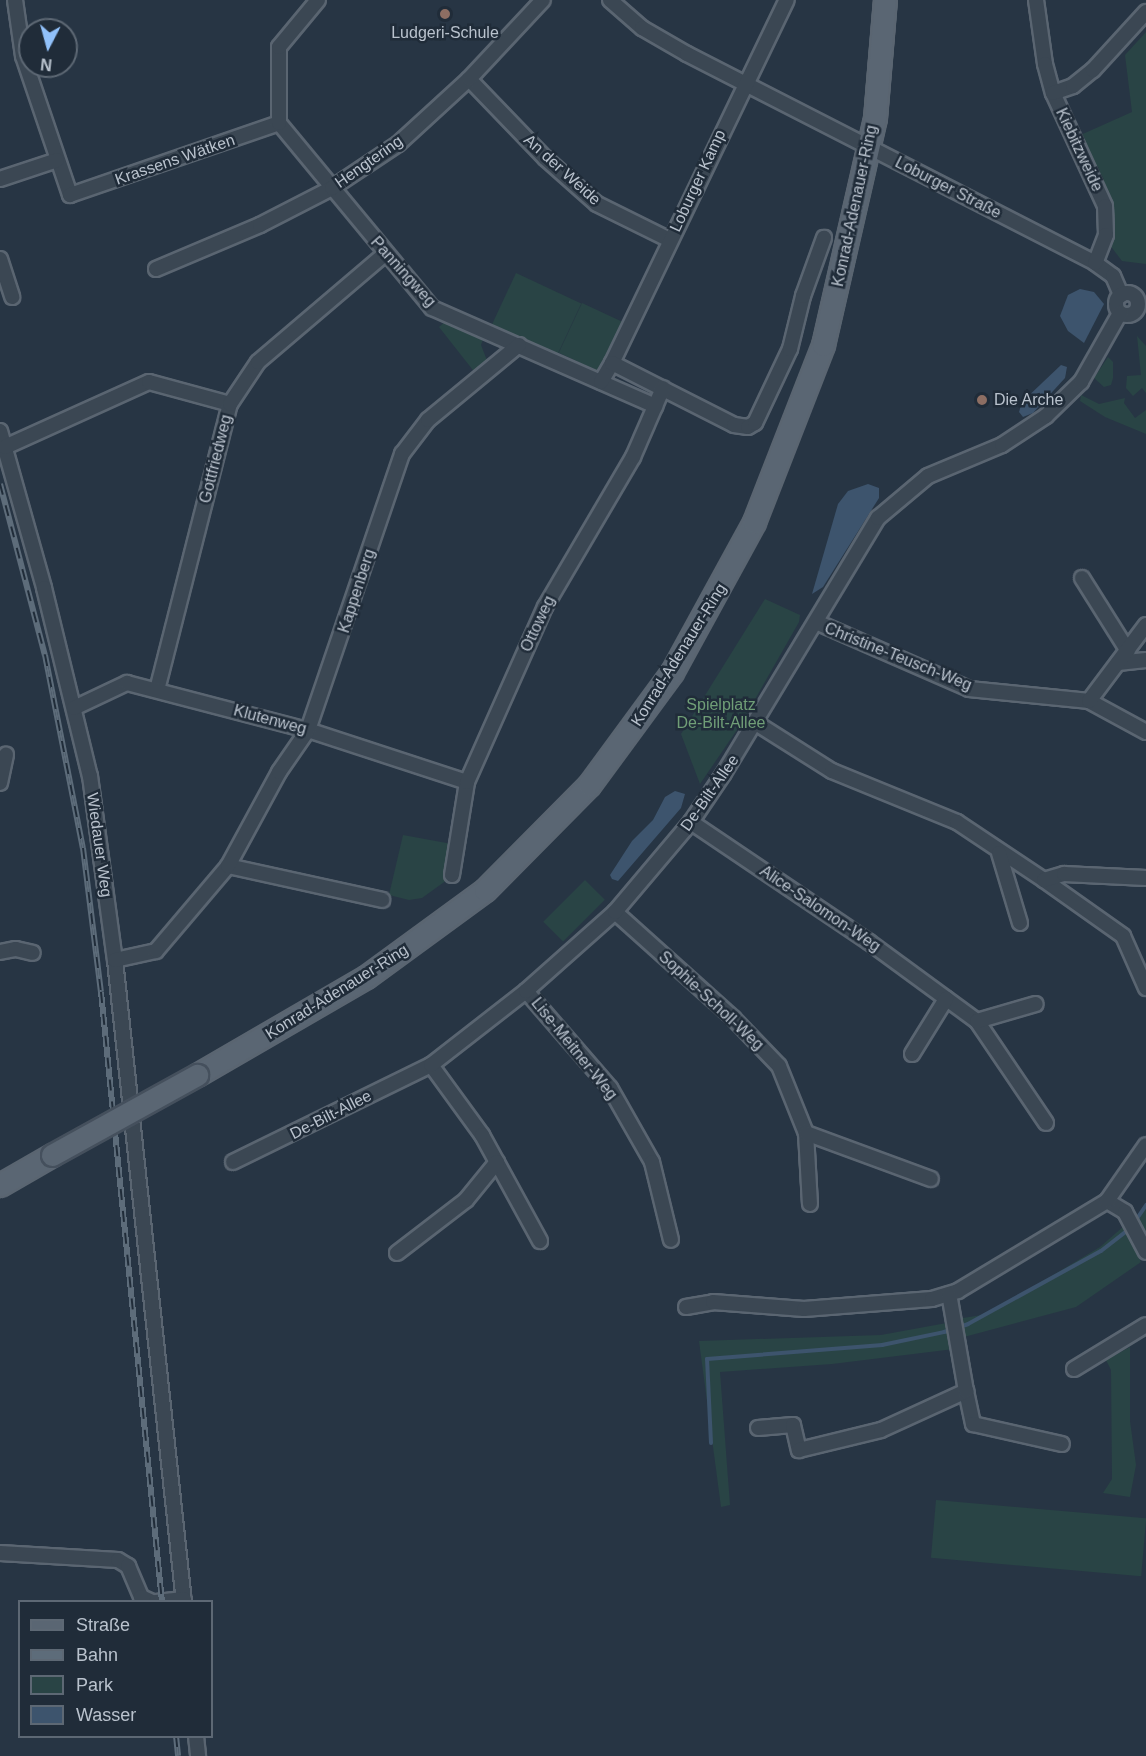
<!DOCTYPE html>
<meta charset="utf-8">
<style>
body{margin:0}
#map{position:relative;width:1146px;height:1756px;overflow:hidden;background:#273544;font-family:Helvetica,sans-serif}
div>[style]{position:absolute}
.green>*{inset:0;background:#294445;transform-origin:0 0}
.water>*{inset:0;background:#3d546d}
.stream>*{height:4px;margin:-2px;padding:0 2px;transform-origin:2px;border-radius:2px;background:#3d546d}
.roads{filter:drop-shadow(2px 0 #5a6571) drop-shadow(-2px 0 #5a6571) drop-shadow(0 2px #5a6571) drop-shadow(0 -2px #5a6571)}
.street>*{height:14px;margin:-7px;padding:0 7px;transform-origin:7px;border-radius:7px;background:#3b4753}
.street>.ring{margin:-7px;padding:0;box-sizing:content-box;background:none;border:14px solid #3b4753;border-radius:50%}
.primary>*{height:21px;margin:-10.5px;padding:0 10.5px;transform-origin:10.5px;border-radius:10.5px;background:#5a6673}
.rail>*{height:6px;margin-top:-3px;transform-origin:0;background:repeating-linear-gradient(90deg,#202c39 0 11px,#5d6c7a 0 22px);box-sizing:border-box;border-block:2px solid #5d6c7a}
.bridges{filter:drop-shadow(2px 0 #45505d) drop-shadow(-2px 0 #45505d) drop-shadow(0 2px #45505d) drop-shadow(0 -2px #45505d)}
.primary-bridge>*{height:21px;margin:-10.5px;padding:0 10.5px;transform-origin:10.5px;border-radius:10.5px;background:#5a6673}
.dots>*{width:16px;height:16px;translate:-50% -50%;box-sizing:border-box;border:3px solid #202c39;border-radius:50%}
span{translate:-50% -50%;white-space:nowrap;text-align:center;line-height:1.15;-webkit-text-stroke:5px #202c39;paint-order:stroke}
.poi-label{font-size:16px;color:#b9c2cd}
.left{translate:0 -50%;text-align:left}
.street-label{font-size:16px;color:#b9c2cd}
.park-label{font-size:16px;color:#709e77}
.legend{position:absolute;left:18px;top:1600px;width:195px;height:138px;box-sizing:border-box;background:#202c39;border:2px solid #5d6874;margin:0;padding:8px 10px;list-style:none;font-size:18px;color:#b9c2cd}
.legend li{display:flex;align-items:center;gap:12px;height:30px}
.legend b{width:30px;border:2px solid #5d6874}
.north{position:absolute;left:18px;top:18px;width:60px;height:60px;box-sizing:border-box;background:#202c39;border:2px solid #5d6874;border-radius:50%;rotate:186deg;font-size:16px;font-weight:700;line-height:24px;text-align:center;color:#b9c2cd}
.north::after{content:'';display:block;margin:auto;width:21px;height:27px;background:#91c1fa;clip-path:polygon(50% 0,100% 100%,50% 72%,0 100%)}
</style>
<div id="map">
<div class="green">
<i style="clip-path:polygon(1146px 32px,1146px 264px,1122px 261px,1109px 244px,1113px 226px,1112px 207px,1076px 137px,1132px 112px,1125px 55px)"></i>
<i style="left:516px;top:273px;width:72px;height:59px;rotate:25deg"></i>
<i style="left:582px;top:303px;width:45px;height:55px;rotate:25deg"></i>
<i style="clip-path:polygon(447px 320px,484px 336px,481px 345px,488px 363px,476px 374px,439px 327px)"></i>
<i style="clip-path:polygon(1137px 336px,1146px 346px,1146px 393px,1142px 388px,1133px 396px,1126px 388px,1127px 376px,1141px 375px)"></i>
<i style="clip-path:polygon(1108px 357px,1113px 362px,1113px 378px,1111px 385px,1104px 387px,1094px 378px)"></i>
<i style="clip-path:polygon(1081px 395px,1099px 404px,1125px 398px,1124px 403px,1135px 418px,1146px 410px,1146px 434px,1105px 417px,1080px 401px)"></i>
<i style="clip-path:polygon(765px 599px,800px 615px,799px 622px,741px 724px,700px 784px,681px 734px)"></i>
<i style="clip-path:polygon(403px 835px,452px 844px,447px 880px,422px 898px,409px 900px,389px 895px)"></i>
<i style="left:585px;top:880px;width:28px;height:59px;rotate:45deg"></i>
<i style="clip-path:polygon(1146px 1203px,1146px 1244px,1134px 1220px)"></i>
<i style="clip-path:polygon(1124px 1226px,1141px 1262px,1076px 1307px,964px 1337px,963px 1318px,988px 1314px,1100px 1247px)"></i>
<i style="clip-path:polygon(952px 1322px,954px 1349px,832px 1364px,720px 1372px,730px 1505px,721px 1507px,699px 1341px,881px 1335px)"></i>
<i style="clip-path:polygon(1130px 1347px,1130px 1421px,1136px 1465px,1130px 1497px,1103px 1493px,1112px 1479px,1111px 1370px,1106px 1360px)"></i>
<i style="left:936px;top:1500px;width:211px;height:58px;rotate:5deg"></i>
</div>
<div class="water">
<i style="clip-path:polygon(1080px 289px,1094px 292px,1104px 304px,1084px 343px,1068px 331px,1060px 316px,1068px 295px)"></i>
<i style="clip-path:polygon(1061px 365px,1067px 367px,1065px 378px,1033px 413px,1023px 417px,1019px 412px,1022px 402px)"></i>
<i style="clip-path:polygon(868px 484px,879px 488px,879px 498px,823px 587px,812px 594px,838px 504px,848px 491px)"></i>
<i style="clip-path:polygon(675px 791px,685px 794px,681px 808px,618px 881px,612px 879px,610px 875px,632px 841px,653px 820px,665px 797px)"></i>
</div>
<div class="stream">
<i style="left:1134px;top:1223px;width:22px;rotate:-56deg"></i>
<i style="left:711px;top:1443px;width:84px;rotate:-92.7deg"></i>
<i style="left:707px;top:1359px;width:176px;rotate:-4.6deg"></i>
<i style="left:882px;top:1345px;width:63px;rotate:-11.8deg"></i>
<i style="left:944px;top:1332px;width:25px;rotate:-18deg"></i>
<i style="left:968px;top:1324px;width:152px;rotate:-28.8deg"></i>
<i style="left:1101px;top:1251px;width:36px;rotate:-38deg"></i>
</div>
<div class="roads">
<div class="street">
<i style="left:15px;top:0;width:57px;rotate:81.9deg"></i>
<i style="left:23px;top:56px;width:147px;rotate:71.3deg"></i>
<i style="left:70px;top:195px;width:221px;rotate:-19deg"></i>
<i style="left:610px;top:0;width:43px;rotate:41.2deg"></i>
<i style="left:642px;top:28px;width:52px;rotate:30deg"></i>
<i style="left:687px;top:54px;width:458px;rotate:27.1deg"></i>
<i style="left:1095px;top:263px;width:22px;rotate:36deg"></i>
<i style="left:1113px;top:276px;width:21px;rotate:67deg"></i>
<i style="left:1036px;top:0;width:65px;rotate:82deg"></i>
<i style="left:1045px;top:64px;width:30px;rotate:75deg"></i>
<i style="left:1053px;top:93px;width:124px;rotate:65.3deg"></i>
<i style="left:1105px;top:206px;width:29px;rotate:88deg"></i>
<i style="left:1106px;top:235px;width:30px;rotate:111deg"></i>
<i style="left:469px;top:79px;width:110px;rotate:46.1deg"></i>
<i style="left:545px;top:158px;width:69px;rotate:41.5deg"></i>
<i style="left:597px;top:204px;width:81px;rotate:26.3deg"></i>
<i style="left:1053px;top:93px;width:21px;rotate:-19deg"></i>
<i style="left:1073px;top:86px;width:26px;rotate:-39deg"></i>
<i style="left:1093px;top:70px;width:79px;rotate:-47.6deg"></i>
<i style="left:279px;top:123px;width:240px;rotate:50.4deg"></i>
<i style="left:432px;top:308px;width:244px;rotate:23.7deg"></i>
<i style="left:279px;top:123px;width:76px;rotate:-90deg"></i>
<i style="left:279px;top:47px;width:61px;rotate:-50.3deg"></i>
<i style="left:0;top:179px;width:60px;rotate:-18.4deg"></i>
<i style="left:0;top:259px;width:40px;rotate:72deg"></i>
<i style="left:156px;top:269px;width:113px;rotate:-22.9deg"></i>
<i style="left:260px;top:225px;width:81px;rotate:-27.2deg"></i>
<i style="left:332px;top:188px;width:79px;rotate:-33.7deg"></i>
<i style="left:398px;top:144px;width:96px;rotate:-42.5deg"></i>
<i style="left:469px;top:79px;width:108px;rotate:-46.9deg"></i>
<i class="ring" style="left:1116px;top:293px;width:8px;height:8px"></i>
<i style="left:612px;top:363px;width:403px;rotate:-64.3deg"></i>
<i style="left:601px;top:382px;width:22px;rotate:-60deg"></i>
<i style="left:612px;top:363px;width:137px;rotate:26.9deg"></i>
<i style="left:734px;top:425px;width:14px;rotate:8deg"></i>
<i style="left:748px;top:427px;width:8px;rotate:-30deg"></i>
<i style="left:755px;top:423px;width:82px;rotate:-64.7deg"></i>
<i style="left:790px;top:349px;width:55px;rotate:-76.2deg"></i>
<i style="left:803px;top:296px;width:62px;rotate:-70.1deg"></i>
<i style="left:0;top:431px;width:163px;rotate:74.3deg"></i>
<i style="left:44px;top:588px;width:194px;rotate:76.3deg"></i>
<i style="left:90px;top:776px;width:186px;rotate:82.3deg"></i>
<i style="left:115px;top:960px;width:646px;rotate:83.87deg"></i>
<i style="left:5px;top:447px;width:158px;rotate:-24.3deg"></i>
<i style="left:149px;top:382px;width:84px;rotate:15.2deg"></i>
<i style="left:1082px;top:578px;width:86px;rotate:57.8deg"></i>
<i style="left:816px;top:622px;width:167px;rotate:23.6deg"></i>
<i style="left:969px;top:689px;width:121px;rotate:5.7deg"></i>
<i style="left:1089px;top:701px;width:65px;rotate:28.5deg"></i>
<i style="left:1118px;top:663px;width:28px;rotate:-6deg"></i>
<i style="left:157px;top:690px;width:295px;rotate:-75.7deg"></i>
<i style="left:230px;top:404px;width:50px;rotate:-56.3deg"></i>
<i style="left:258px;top:362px;width:167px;rotate:-40.4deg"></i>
<i style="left:1089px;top:701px;width:95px;rotate:-53.1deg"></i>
<i style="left:74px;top:708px;width:59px;rotate:-25.3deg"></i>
<i style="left:127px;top:683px;width:187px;rotate:14.6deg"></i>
<i style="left:308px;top:730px;width:167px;rotate:18.1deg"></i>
<i style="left:756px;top:723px;width:90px;rotate:32.3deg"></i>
<i style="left:832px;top:771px;width:135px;rotate:22.2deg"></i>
<i style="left:957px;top:822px;width:105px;rotate:33.7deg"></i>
<i style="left:1044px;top:880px;width:97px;rotate:35.3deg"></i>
<i style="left:1123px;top:936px;width:57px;rotate:66.1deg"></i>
<i style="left:0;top:783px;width:29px;rotate:-78deg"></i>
<i style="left:691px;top:822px;width:215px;rotate:34deg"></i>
<i style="left:869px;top:942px;width:134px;rotate:36.2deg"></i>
<i style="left:977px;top:1021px;width:123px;rotate:55.9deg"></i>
<i style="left:999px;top:853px;width:73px;rotate:73.3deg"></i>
<i style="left:228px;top:866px;width:158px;rotate:12.4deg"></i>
<i style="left:452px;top:875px;width:94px;rotate:-80.8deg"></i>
<i style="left:467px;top:782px;width:192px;rotate:-66deg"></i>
<i style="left:545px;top:607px;width:174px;rotate:-59.6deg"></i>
<i style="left:633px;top:457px;width:75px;rotate:-66.5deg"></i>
<i style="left:1044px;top:880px;width:21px;rotate:-17deg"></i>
<i style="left:1064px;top:874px;width:82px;rotate:2.8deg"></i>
<i style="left:615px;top:912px;width:159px;rotate:41.9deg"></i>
<i style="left:733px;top:1018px;width:66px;rotate:46.2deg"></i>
<i style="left:779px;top:1066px;width:72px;rotate:68.1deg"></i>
<i style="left:806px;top:1133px;width:71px;rotate:86.8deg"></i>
<i style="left:0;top:952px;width:16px;rotate:-11deg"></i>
<i style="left:16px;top:949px;width:17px;rotate:13deg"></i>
<i style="left:115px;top:960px;width:42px;rotate:-12.4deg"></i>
<i style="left:156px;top:951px;width:111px;rotate:-49.7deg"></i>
<i style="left:228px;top:866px;width:107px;rotate:-61.5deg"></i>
<i style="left:279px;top:772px;width:51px;rotate:-55.4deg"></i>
<i style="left:308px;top:730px;width:292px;rotate:-71.2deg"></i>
<i style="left:402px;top:454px;width:43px;rotate:-52.6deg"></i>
<i style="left:428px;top:420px;width:118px;rotate:-39.5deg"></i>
<i style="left:526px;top:991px;width:128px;rotate:49.1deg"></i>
<i style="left:610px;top:1088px;width:85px;rotate:60.4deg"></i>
<i style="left:652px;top:1162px;width:80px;rotate:76.3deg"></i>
<i style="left:977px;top:1021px;width:61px;rotate:-16.1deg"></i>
<i style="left:912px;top:1054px;width:65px;rotate:-58.3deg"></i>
<i style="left:431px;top:1065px;width:87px;rotate:53.9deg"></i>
<i style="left:482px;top:1135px;width:121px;rotate:61.3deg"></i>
<i style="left:806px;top:1133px;width:133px;rotate:20.2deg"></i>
<i style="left:233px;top:1162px;width:220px;rotate:-26.1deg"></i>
<i style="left:431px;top:1065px;width:120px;rotate:-37.9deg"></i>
<i style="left:526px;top:991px;width:119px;rotate:-41.6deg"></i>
<i style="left:615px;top:912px;width:118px;rotate:-49.8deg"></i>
<i style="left:691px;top:822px;width:59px;rotate:-56deg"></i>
<i style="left:724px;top:773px;width:298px;rotate:-58.9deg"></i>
<i style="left:878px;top:518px;width:65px;rotate:-40deg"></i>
<i style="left:928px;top:476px;width:80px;rotate:-22.7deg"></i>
<i style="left:1002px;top:445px;width:53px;rotate:-33.4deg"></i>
<i style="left:1046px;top:416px;width:49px;rotate:-44.2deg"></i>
<i style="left:1081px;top:382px;width:79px;rotate:-60.5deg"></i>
<i style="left:1107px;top:1201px;width:21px;rotate:31deg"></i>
<i style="left:1125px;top:1212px;width:45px;rotate:62.3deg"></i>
<i style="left:397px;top:1253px;width:87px;rotate:-37.5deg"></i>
<i style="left:466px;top:1200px;width:49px;rotate:-50.8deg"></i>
<i style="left:686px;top:1307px;width:27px;rotate:-10deg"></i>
<i style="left:713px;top:1302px;width:91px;rotate:4.4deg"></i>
<i style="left:804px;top:1309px;width:128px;rotate:-4.5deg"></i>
<i style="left:932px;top:1299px;width:27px;rotate:-17deg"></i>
<i style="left:958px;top:1291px;width:174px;rotate:-31.1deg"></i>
<i style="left:1107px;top:1201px;width:68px;rotate:-55.1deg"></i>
<i style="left:1074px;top:1369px;width:84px;rotate:-31.4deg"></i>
<i style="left:966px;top:1391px;width:34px;rotate:78deg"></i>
<i style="left:973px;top:1424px;width:91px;rotate:12.7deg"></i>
<i style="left:758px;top:1428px;width:35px;rotate:-5deg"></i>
<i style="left:793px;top:1425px;width:26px;rotate:77deg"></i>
<i style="left:799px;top:1450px;width:84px;rotate:-13.7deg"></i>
<i style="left:881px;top:1430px;width:94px;rotate:-24.6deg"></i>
<i style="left:966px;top:1391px;width:98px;rotate:-99.9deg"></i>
<i style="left:0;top:1553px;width:118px;rotate:3.4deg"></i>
<i style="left:118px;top:1560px;width:12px;rotate:31deg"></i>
<i style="left:128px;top:1566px;width:34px;rotate:67deg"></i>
<i style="left:141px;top:1597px;width:12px;rotate:24deg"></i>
<i style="left:156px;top:1602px;width:28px;rotate:-6deg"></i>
<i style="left:196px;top:1736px;width:20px;rotate:84deg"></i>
</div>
<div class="primary">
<i style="left:197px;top:1075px;width:195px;rotate:-30.1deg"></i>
<i style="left:366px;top:977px;width:147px;rotate:-36.2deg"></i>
<i style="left:485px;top:890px;width:148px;rotate:-45.3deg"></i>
<i style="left:589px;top:785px;width:140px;rotate:-53.7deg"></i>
<i style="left:672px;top:672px;width:171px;rotate:-61.3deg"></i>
<i style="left:754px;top:522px;width:190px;rotate:-68.7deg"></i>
<i style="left:823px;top:345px;width:233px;rotate:-77.1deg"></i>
<i style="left:875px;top:118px;width:118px;rotate:-85.2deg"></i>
<i style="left:0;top:1185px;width:60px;rotate:-30deg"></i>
</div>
</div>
<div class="rail">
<i style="left:0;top:484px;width:177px;rotate:75.3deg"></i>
<i style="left:45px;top:655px;width:197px;rotate:78.9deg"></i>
<i style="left:83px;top:848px;width:145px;rotate:82.9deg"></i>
<i style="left:101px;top:992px;width:613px;rotate:84.29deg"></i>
<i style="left:176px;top:1736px;width:20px;rotate:84deg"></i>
</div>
<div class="bridges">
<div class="primary-bridge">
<i style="left:52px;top:1155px;width:166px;rotate:-28.9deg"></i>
</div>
</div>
<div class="dots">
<i style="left:445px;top:14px;background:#8d6e63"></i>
<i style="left:982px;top:400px;background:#8d6e63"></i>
</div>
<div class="poi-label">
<span style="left:445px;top:33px">Ludgeri-Schule</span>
<span class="left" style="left:994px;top:400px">Die Arche</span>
</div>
<div class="street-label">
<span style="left:1079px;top:150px;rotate:65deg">Kiebitzweide</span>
<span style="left:175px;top:160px;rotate:-19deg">Krassens Wätken</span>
<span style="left:369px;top:162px;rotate:-35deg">Hengtering</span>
<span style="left:562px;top:170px;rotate:42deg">An der Weide</span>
<span style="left:698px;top:181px;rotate:-65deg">Loburger Kamp</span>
<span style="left:948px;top:188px;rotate:27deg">Loburger Straße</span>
<span style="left:855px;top:206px;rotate:-78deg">Konrad-Adenauer-Ring</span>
<span style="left:403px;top:272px;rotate:48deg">Panningweg</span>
<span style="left:216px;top:459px;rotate:-76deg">Gottfriedweg</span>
<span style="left:357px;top:591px;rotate:-72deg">Kappenberg</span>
<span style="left:538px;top:624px;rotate:-65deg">Ottoweg</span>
<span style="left:679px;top:655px;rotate:-58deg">Konrad-Adenauer-Ring</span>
<span style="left:898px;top:657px;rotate:22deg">Christine-Teusch-Weg</span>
<span style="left:270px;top:720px;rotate:15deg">Klutenweg</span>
<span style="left:710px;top:793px;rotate:-55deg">De-Bilt-Allee</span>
<span style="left:99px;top:845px;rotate:82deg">Wiedauer Weg</span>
<span style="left:820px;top:909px;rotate:34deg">Alice-Salomon-Weg</span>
<span style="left:337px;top:992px;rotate:-32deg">Konrad-Adenauer-Ring</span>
<span style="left:711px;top:1001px;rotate:43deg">Sophie-Scholl-Weg</span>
<span style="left:574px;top:1049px;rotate:51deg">Lise-Meitner-Weg</span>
<span style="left:331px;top:1115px;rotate:-27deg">De-Bilt-Allee</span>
</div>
<div class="park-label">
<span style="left:721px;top:714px">Spielplatz<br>De-Bilt-Allee</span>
</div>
<ul class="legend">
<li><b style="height:8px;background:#5a6673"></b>Straße</li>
<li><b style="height:8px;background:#5d6c7a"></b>Bahn</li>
<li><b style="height:16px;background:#294445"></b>Park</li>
<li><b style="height:16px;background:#3d546d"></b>Wasser</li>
</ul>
<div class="north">N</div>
</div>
